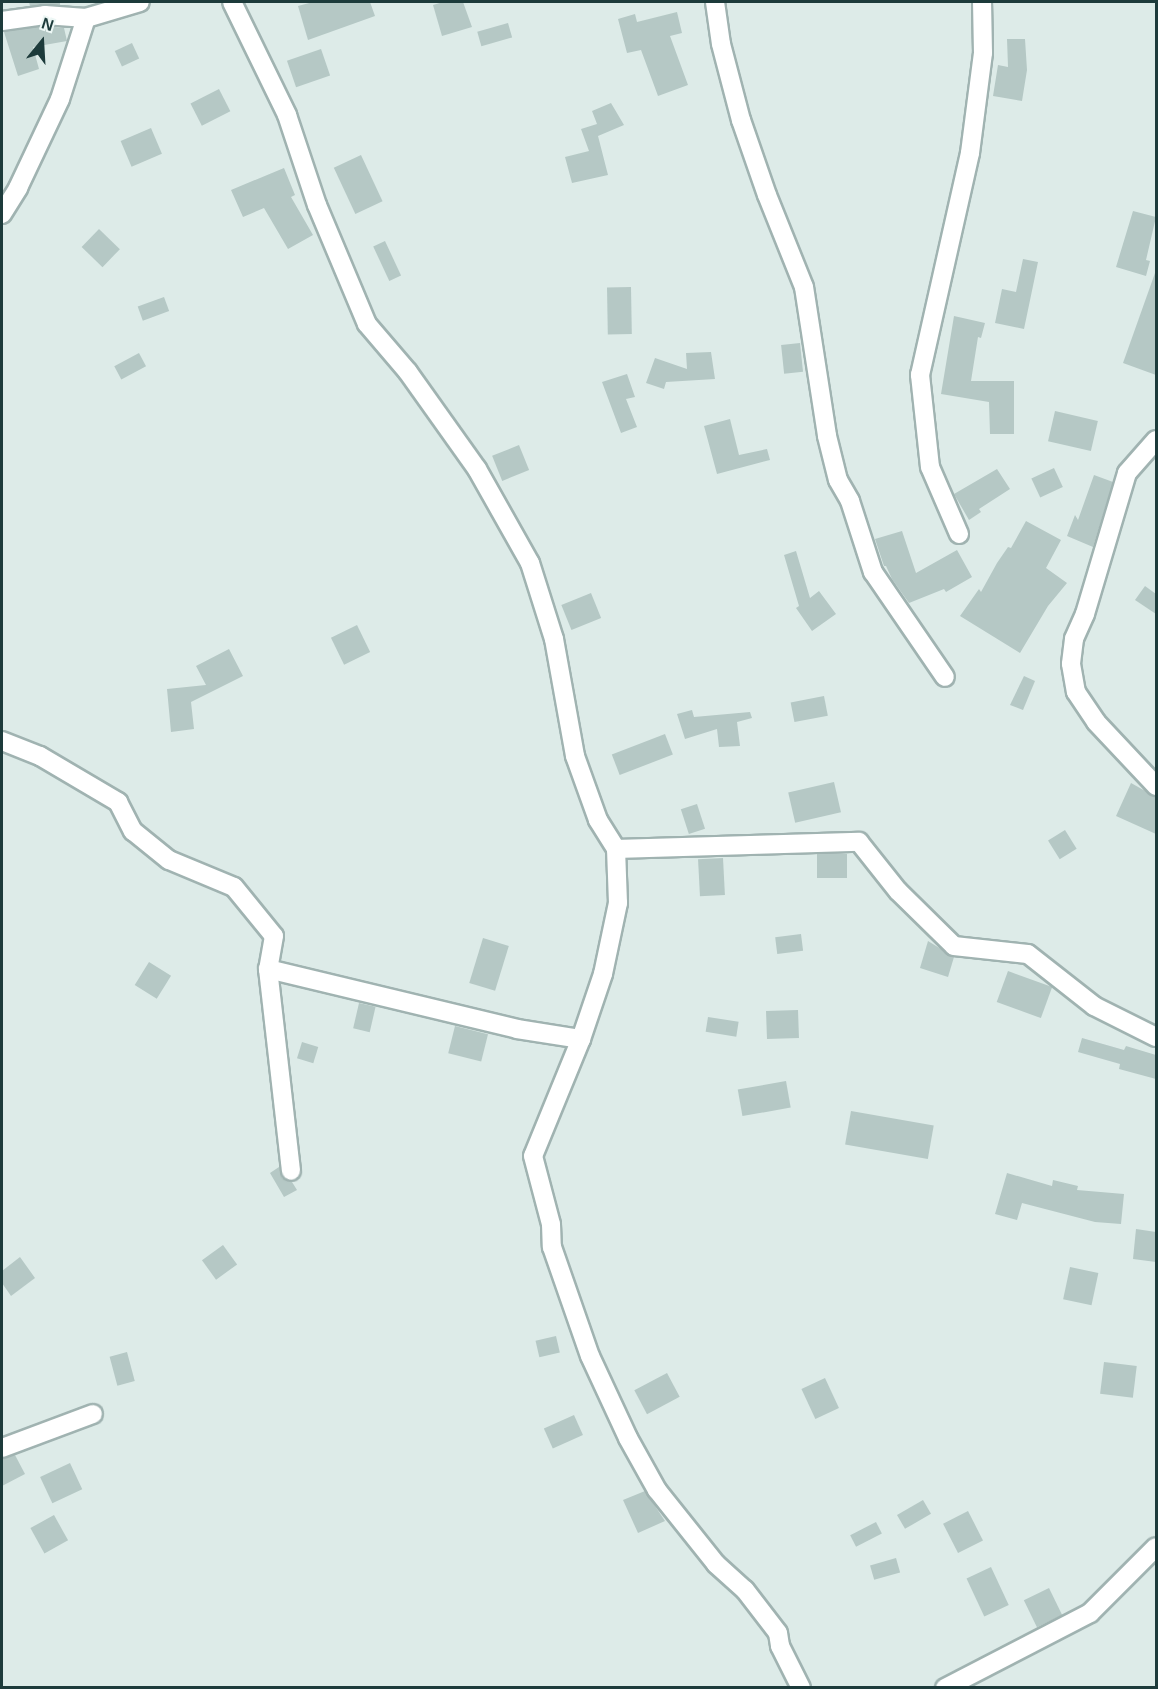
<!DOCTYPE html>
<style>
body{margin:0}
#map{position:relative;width:1158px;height:1689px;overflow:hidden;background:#ddebe8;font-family:Arial,sans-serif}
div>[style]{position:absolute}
.building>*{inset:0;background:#b5c8c5;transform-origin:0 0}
.roads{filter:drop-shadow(2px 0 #a0b3b1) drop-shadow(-2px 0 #a0b3b1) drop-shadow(0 2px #a0b3b1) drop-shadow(0 -2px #a0b3b1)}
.minor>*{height:18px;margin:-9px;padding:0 9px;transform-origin:9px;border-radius:9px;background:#fff}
span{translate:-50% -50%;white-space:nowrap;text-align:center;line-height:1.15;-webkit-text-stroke:4.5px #edf7f5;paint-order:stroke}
.frame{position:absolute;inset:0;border:3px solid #1d3b3b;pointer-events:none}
.north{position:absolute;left:12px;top:12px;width:60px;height:60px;-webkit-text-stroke:4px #edf7f5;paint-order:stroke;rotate:18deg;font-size:16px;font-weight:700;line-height:24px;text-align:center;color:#1d3b3b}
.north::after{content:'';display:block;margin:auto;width:21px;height:27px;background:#1d3b3b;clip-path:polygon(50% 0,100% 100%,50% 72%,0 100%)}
</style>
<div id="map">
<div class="building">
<i style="clip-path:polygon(29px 2px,60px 2px,60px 5px,30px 6px)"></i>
<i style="clip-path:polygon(313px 2px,370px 2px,375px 16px,308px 40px,298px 6px)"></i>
<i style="clip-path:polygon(443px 2px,463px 2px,472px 27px,442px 36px,433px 5px)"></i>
<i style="clip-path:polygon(677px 12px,682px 33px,670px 36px,688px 85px,658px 96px,641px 50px,627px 53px,618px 19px,635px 14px,637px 22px)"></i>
<i style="left:508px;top:23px;width:15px;height:32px;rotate:74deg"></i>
<i style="clip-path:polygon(45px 26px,64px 28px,67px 41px,33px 47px,39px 69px,18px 76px,4px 32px)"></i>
<i style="clip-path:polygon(1007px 39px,1025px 39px,1027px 70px,1022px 101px,993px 96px,998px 65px,1008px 67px)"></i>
<i style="left:132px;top:43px;width:17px;height:19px;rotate:65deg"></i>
<i style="left:321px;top:49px;width:28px;height:36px;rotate:71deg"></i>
<i style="left:219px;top:89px;width:25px;height:32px;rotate:63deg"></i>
<i style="clip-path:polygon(611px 103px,624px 125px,598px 136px,608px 175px,572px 183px,565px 157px,589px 151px,581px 129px,597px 124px,592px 111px)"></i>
<i style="left:151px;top:128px;width:28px;height:33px;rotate:67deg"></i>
<i style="left:361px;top:155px;width:51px;height:30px;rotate:65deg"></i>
<i style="clip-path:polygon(284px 168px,295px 195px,291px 197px,313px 235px,288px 249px,264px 208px,243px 217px,231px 190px)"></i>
<i style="clip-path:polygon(1133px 211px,1156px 217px,1146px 260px,1150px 261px,1146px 276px,1116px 267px)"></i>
<i style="left:99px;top:229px;width:29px;height:25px;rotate:44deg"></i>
<i style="left:385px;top:241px;width:38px;height:13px;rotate:65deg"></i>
<i style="clip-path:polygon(1023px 259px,1038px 262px,1024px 329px,995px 323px,1002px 289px,1016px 292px)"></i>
<i style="clip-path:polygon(1155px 273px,1156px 273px,1156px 375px,1123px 363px)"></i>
<i style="left:631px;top:287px;width:47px;height:24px;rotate:89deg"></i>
<i style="left:164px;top:297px;width:15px;height:28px;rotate:70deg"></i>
<i style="clip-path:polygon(954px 316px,985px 323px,981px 338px,978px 337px,971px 381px,1014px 381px,1014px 434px,990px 434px,989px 402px,941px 394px)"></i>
<i style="left:800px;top:343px;width:29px;height:19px;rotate:84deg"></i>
<i style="clip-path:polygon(711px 352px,715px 379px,666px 382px,664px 389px,646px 383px,655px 358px,687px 369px,686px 353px)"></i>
<i style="left:139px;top:353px;width:15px;height:28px;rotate:62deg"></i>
<i style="clip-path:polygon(627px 374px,635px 397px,626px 399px,637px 427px,621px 433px,602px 382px)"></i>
<i style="left:1055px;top:411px;width:44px;height:31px;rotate:13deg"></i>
<i style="clip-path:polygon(730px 419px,739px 455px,767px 449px,770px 460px,717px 474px,704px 426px)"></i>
<i style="left:519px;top:445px;width:27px;height:29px;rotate:68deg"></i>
<i style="left:1054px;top:468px;width:21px;height:25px;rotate:65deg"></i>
<i style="clip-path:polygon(997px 469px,1010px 489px,979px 509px,981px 512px,969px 520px,954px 494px)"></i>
<i style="clip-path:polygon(1094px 475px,1113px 482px,1093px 547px,1067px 536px,1075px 515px,1078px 520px)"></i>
<i style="clip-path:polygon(1026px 521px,1061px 540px,1046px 568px,1067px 583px,1048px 606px,1020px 653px,960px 616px,979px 589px,981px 592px,997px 563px,1008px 547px,1011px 548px)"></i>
<i style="clip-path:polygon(902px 531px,916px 573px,957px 550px,972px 577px,946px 592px,944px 589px,909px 603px,892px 579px,886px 566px,884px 566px,875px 539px)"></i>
<i style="clip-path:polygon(796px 551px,810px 598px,819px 591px,836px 614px,812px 631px,796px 608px,799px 606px,784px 555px)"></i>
<i style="clip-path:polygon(1145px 586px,1156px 594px,1156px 614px,1135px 600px)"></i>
<i style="left:591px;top:593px;width:27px;height:32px;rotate:68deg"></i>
<i style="left:357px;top:625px;width:30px;height:29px;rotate:64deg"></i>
<i style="clip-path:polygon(229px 649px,243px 676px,191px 702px,194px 729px,171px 732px,167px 689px,206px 685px,196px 666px)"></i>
<i style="clip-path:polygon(1024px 676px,1035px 681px,1023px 710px,1010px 705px)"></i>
<i style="left:824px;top:696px;width:20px;height:34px;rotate:79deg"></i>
<i style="clip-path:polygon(692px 710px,694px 717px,750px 712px,752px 718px,737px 722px,740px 746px,719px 747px,717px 729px,685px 739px,677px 714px)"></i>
<i style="left:665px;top:734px;width:22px;height:57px;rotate:69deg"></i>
<i style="left:834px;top:782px;width:31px;height:47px;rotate:77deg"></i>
<i style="clip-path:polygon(1131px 783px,1156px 797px,1156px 834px,1116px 816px)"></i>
<i style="left:697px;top:804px;width:26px;height:17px;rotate:72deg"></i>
<i style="left:1065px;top:830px;width:22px;height:20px;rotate:58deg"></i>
<i style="left:817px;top:854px;width:30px;height:24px"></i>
<i style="left:723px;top:858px;width:37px;height:25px;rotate:87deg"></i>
<i style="left:801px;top:934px;width:17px;height:26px;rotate:83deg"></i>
<i style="left:483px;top:938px;width:27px;height:47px;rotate:17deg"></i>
<i style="clip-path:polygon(928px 941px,954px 957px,948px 977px,920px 968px)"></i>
<i style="left:149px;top:962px;width:26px;height:27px;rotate:32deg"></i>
<i style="left:1008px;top:971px;width:47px;height:33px;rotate:20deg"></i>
<i style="left:359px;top:1003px;width:17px;height:26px;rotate:13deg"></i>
<i style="left:798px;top:1010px;width:28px;height:32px;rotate:88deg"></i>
<i style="left:708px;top:1017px;width:31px;height:15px;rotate:9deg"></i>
<i style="left:455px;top:1026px;width:34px;height:28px;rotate:14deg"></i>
<i style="clip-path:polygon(1082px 1038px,1124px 1050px,1126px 1046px,1156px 1055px,1156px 1079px,1119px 1069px,1120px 1064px,1078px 1052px)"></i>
<i style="left:302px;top:1042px;width:17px;height:17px;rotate:17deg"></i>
<i style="left:786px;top:1081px;width:27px;height:49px;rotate:80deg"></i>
<i style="left:851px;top:1111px;width:84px;height:34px;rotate:10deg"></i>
<i style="clip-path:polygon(279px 1167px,282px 1178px,292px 1182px,297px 1190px,284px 1197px,270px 1173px)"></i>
<i style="clip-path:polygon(1007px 1173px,1052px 1186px,1053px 1180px,1078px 1186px,1077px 1190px,1124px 1194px,1121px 1224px,1095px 1222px,1022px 1203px,1017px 1220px,995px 1214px)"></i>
<i style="clip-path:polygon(1136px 1229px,1156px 1232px,1156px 1262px,1133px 1259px)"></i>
<i style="left:223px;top:1245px;width:24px;height:26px;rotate:54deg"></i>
<i style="clip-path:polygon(20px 1257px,35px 1278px,11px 1296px,2px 1283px,2px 1271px)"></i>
<i style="left:1070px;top:1267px;width:29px;height:33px;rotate:12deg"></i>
<i style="left:556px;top:1336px;width:17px;height:21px;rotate:77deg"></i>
<i style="left:127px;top:1352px;width:30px;height:18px;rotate:75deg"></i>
<i style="left:1104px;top:1362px;width:33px;height:32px;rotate:7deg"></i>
<i style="left:667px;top:1373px;width:27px;height:37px;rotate:62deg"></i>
<i style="left:825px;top:1378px;width:33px;height:26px;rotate:65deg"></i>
<i style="left:574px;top:1415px;width:22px;height:33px;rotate:66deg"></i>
<i style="clip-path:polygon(15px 1455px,25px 1474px,2px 1486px,2px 1459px)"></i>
<i style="left:70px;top:1463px;width:29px;height:33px;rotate:65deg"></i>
<i style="clip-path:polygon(645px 1491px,665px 1521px,638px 1533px,623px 1500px)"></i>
<i style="left:923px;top:1500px;width:16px;height:30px;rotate:60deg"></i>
<i style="left:968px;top:1511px;width:33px;height:28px;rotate:63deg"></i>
<i style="left:54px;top:1515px;width:29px;height:27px;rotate:61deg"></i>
<i style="left:876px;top:1522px;width:13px;height:29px;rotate:63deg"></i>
<i style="left:896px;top:1558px;width:15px;height:27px;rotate:74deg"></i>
<i style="left:991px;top:1567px;width:42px;height:27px;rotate:65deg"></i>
<i style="left:1049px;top:1588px;width:30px;height:28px;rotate:64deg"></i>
</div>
<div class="roads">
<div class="minor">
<i style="left:232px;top:2px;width:126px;rotate:64deg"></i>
<i style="left:287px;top:115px;width:95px;rotate:71.6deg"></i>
<i style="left:317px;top:205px;width:129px;rotate:67.2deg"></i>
<i style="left:367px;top:324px;width:63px;rotate:49.5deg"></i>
<i style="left:408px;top:372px;width:119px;rotate:54.6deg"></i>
<i style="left:477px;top:469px;width:108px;rotate:60.6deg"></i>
<i style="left:530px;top:563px;width:80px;rotate:72.5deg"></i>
<i style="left:554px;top:639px;width:119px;rotate:79.8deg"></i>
<i style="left:575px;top:756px;width:68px;rotate:70.2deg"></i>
<i style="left:598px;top:820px;width:34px;rotate:58deg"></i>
<i style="left:715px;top:2px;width:42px;rotate:81.9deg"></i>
<i style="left:721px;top:44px;width:79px;rotate:75.3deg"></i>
<i style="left:741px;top:120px;width:79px;rotate:70.9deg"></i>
<i style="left:767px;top:195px;width:99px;rotate:68.1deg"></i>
<i style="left:804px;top:287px;width:151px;rotate:81.2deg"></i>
<i style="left:827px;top:436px;width:45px;rotate:76deg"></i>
<i style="left:838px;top:480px;width:24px;rotate:60deg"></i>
<i style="left:850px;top:501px;width:75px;rotate:72.1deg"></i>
<i style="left:873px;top:572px;width:127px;rotate:55.6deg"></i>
<i style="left:2px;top:21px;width:43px;rotate:-7.9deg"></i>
<i style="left:45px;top:15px;width:41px;rotate:4.2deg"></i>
<i style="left:86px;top:18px;width:56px;rotate:-16.5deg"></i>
<i style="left:2px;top:214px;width:31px;rotate:-58deg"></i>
<i style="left:18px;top:188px;width:98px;rotate:-64.7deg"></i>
<i style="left:60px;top:99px;width:85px;rotate:-72.2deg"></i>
<i style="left:1156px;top:440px;width:44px;rotate:131.3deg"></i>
<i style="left:1127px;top:473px;width:147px;rotate:106.6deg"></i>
<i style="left:1085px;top:614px;width:27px;rotate:114deg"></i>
<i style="left:1074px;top:639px;width:25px;rotate:97deg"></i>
<i style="left:1071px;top:664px;width:28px;rotate:80deg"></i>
<i style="left:1076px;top:692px;width:36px;rotate:56deg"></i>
<i style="left:1096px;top:722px;width:88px;rotate:46.8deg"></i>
<i style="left:959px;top:534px;width:73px;rotate:-113.4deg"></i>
<i style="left:930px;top:467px;width:93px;rotate:-96.2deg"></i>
<i style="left:920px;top:375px;width:228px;rotate:-77.3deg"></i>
<i style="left:970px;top:153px;width:101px;rotate:-82.6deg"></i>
<i style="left:983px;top:53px;width:51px;rotate:-91.1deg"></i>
<i style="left:2px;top:741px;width:41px;rotate:21.5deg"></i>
<i style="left:40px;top:756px;width:91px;rotate:30.5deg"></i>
<i style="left:118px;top:802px;width:33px;rotate:63deg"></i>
<i style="left:133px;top:831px;width:46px;rotate:38.9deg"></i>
<i style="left:169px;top:860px;width:70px;rotate:22.6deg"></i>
<i style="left:234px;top:887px;width:63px;rotate:50.8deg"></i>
<i style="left:274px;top:936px;width:34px;rotate:100deg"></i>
<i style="left:268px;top:969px;width:203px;rotate:83.5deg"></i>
<i style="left:268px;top:969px;width:256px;rotate:13.5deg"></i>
<i style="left:517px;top:1029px;width:65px;rotate:8.9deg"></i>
<i style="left:581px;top:1039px;width:69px;rotate:-71.3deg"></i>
<i style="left:603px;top:974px;width:73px;rotate:-78.1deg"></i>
<i style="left:618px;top:903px;width:54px;rotate:-92.1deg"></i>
<i style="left:616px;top:849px;width:243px;rotate:-1.7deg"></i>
<i style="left:859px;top:842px;width:63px;rotate:51.5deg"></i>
<i style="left:898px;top:891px;width:78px;rotate:44.5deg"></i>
<i style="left:954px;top:946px;width:74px;rotate:6.2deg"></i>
<i style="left:1028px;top:954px;width:84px;rotate:38.2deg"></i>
<i style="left:1094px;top:1006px;width:69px;rotate:26.6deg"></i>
<i style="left:581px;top:1039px;width:126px;rotate:112.3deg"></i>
<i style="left:533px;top:1156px;width:70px;rotate:75.2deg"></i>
<i style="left:551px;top:1224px;width:23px;rotate:88deg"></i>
<i style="left:552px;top:1247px;width:115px;rotate:70.8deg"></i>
<i style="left:590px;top:1356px;width:90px;rotate:65.1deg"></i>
<i style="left:628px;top:1438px;width:60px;rotate:60.9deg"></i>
<i style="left:657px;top:1490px;width:95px;rotate:51.4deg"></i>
<i style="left:716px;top:1564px;width:39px;rotate:42deg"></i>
<i style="left:745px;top:1590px;width:54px;rotate:52.5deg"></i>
<i style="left:778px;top:1633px;width:13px;rotate:81deg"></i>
<i style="left:780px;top:1646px;width:47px;rotate:63.4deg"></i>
<i style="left:2px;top:1448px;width:97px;rotate:-20.5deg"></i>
<i style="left:945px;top:1688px;width:163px;rotate:-27.3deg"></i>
<i style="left:1090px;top:1613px;width:93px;rotate:-45deg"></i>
</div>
</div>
<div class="frame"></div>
<div class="north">N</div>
</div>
